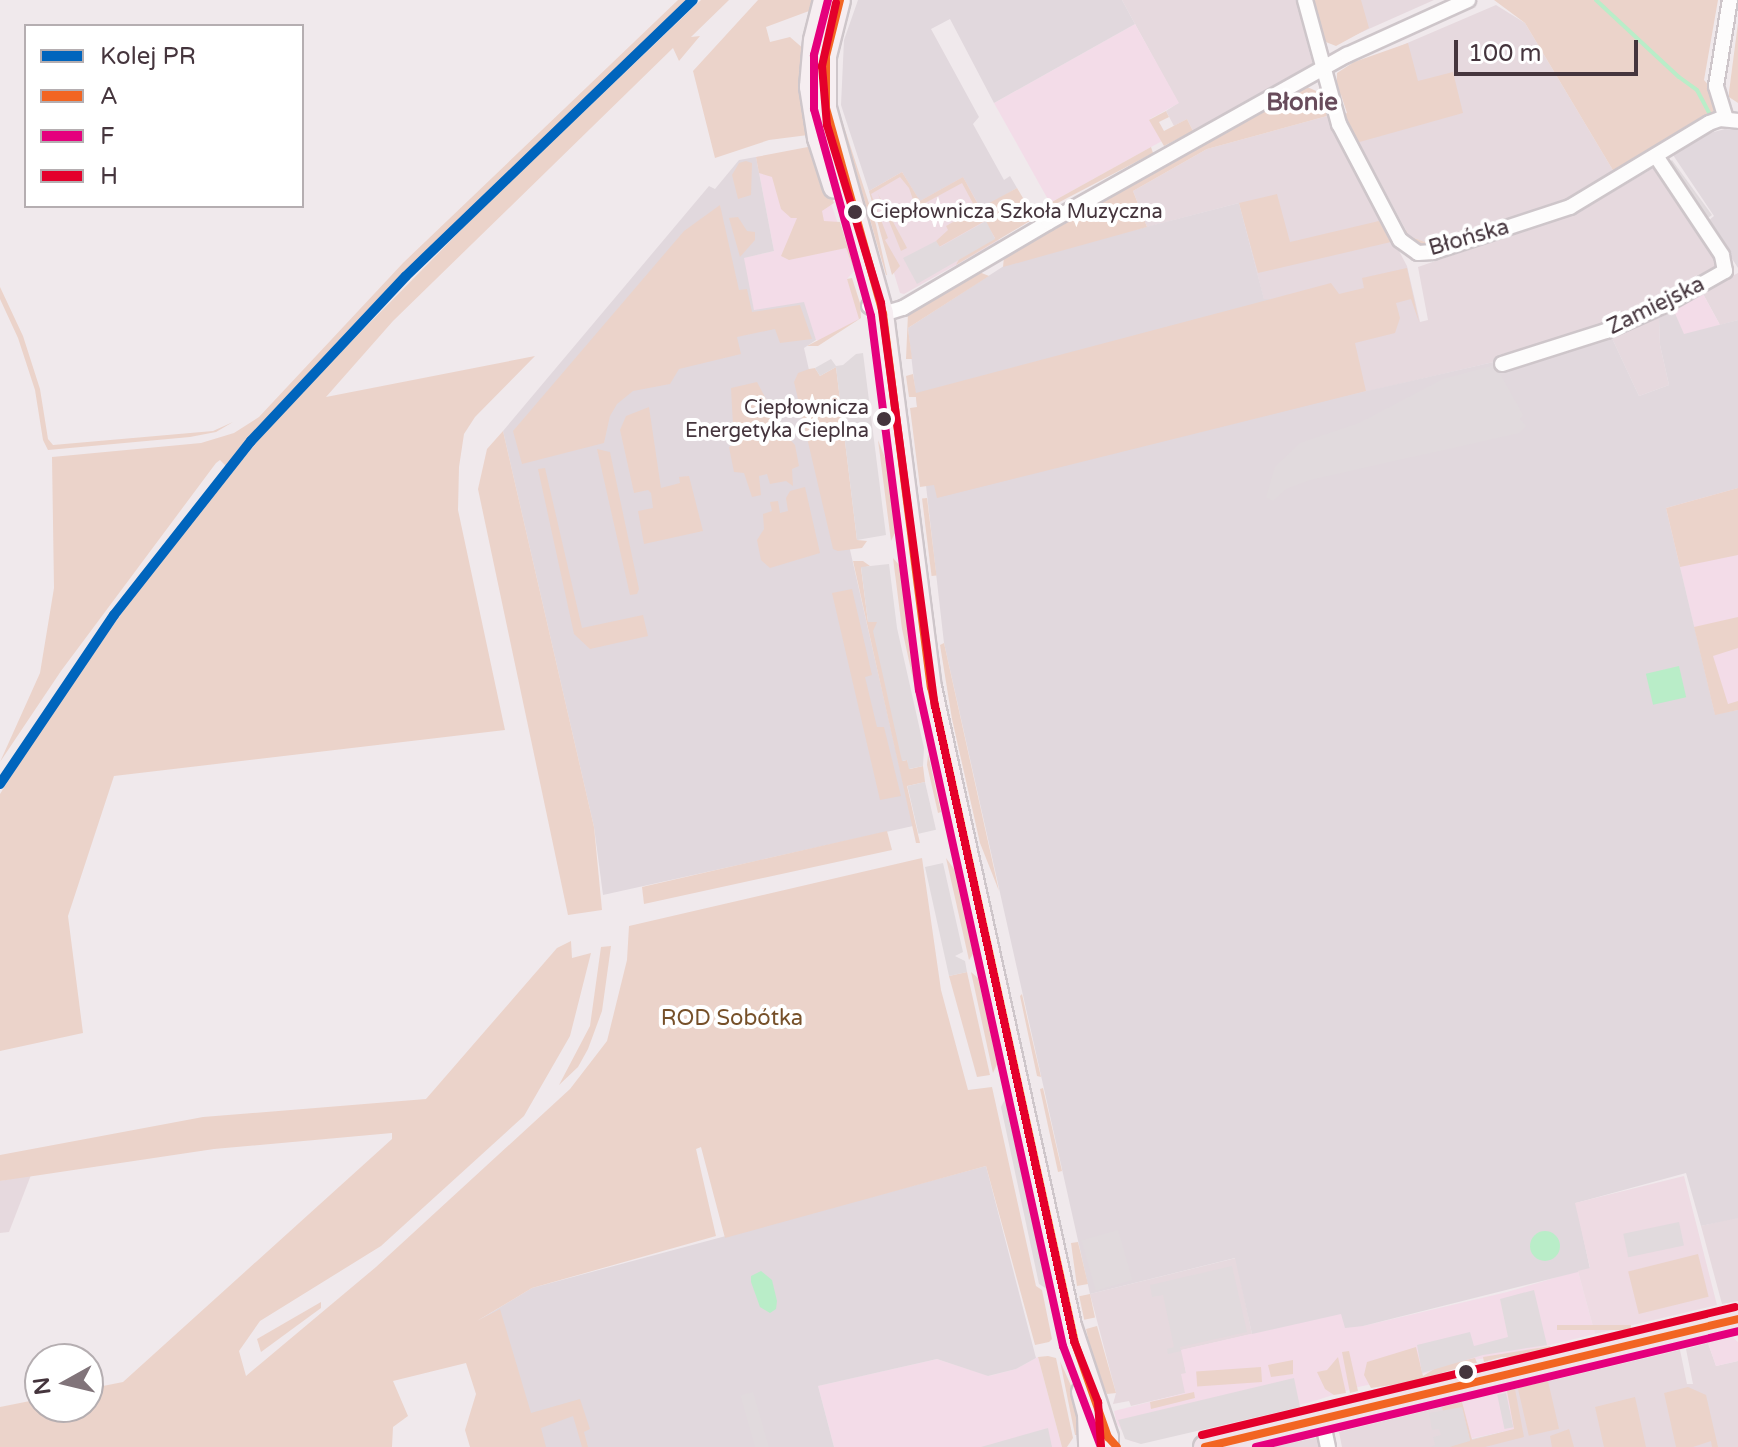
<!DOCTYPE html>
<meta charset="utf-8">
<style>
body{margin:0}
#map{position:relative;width:1738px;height:1447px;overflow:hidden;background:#f0e9ec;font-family:"Varela Round",sans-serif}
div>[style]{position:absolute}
.residential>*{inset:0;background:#e6d9de}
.commercial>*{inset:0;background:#f3dce8;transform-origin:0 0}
.industrial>*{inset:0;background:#e1d8dd}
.education>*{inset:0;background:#eedbe3}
.green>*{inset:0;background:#ebd3ca;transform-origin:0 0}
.parking>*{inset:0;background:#e1dadd;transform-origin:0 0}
.water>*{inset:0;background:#b9edc8;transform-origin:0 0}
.round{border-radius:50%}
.stream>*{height:4px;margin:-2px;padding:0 2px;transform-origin:2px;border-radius:2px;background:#b9edc8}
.roads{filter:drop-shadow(2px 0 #cec6ca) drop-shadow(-2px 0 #cec6ca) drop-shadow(0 2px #cec6ca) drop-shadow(0 -2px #cec6ca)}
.street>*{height:14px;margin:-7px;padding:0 7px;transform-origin:7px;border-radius:7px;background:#fdfcfc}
.secondary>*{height:20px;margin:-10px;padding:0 10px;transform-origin:10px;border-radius:10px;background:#f6eef1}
.primary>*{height:22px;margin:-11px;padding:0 11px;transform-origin:11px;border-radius:11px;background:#f0e3e9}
.bus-1>*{height:8px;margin:-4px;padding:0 4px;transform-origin:4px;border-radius:4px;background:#f26522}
.bus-2>*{height:8px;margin:-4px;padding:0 4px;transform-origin:4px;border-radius:4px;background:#e5007d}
.bus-3>*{height:8px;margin:-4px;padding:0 4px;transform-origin:4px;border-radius:4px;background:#e4002b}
.rail-1>*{height:10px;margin:-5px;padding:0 5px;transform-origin:5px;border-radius:5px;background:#0065bd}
.dots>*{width:22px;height:22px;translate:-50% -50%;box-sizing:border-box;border:4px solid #fff;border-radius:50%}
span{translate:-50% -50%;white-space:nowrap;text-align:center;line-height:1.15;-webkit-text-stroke:8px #fff;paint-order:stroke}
.bus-label{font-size:20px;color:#45353d}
.left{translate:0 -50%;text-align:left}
.right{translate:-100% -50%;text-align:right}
.street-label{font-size:22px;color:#45353d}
.park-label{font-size:22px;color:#765029}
.neighbourhood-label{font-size:24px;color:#684c5b;font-weight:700}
.legend{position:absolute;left:24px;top:24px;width:280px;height:184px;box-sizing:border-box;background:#fff;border:2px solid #b5aeb1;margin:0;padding:10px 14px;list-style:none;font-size:24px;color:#45353d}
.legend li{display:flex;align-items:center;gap:16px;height:40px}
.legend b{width:40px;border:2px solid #b5aeb1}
.north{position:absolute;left:24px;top:1343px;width:80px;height:80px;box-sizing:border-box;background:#fff;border:2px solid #b5aeb1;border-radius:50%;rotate:262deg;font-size:22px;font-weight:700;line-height:32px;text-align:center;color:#45353d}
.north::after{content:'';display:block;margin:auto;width:28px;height:36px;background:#81747a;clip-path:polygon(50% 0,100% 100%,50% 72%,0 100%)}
.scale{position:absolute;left:1454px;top:40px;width:184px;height:36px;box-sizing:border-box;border:4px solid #45353d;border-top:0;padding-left:10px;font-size:24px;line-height:28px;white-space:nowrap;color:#45353d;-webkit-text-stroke:6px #fff;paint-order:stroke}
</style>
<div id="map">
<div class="residential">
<i style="clip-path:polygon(1122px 0,1296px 0,1313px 65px,1193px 131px,1187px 119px,1174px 126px,1166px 111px,1178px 103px)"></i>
<i style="clip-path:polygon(1316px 0,1434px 0,1335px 44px,1324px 38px)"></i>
<i style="clip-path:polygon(1496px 5px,1525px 23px,1614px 172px,1563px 202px,1430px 244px,1409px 236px,1358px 141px,1337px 82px,1342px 71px)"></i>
<i style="clip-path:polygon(1327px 116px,1407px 266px,1420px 322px,1428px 320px,1418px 267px,1579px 212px,1655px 167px,1722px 266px,1637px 313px,1567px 339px,1498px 355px,1498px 361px,1296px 408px,1270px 299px,1264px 300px,1239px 203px,1147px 227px,1133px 191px,1207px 149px)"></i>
<i style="clip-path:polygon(1738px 273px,1738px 320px,1720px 325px,1702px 292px)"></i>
<i style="clip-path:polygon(1659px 314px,1660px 345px,1669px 385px,1639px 396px,1611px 336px)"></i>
<i style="clip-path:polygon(31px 1175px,9px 1232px,0 1233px,0 1181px)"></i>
<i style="clip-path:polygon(1738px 1217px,1738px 1301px,1722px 1304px,1701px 1226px)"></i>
<i style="clip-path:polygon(1236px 1258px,1252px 1334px,1182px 1350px,1186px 1373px,1185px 1393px,1131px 1406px,1129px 1401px,1113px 1404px,1116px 1393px,1090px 1294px)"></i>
<i style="clip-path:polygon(1708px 1343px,1716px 1366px,1738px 1361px,1738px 1447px,1342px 1447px,1339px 1432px,1462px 1402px,1472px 1439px,1515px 1429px,1507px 1391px,1680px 1350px,1687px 1384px,1693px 1384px,1686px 1349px)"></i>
<i style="clip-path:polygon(1320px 1437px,1322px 1447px,1272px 1447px)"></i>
</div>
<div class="commercial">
<i style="clip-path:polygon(1135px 24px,1179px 103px,1150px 119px,1162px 141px,1050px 203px,994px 103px)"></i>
<i style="clip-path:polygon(806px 149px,809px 159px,817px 162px,854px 271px,847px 279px,860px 314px,859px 319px,825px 340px,816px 340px,803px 303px,754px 311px,743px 258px,774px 251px,756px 157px)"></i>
<i style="clip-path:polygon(1702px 292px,1720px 325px,1684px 335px,1672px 307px)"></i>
<i style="clip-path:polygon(1738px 488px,1738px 710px,1715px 715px,1666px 508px)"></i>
<i style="clip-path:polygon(1578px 1271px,1595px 1334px,1517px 1353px,1439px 1366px,1431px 1372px,1358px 1387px,1311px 1402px,1141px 1443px,1130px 1441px,1117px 1424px,1114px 1411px,1185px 1393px,1181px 1374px,1186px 1373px,1181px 1350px,1341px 1313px,1354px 1326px,1363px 1326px,1507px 1292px)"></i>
<i style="clip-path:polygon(1732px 1337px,1738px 1342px,1738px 1361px,1716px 1366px,1708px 1343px)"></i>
<i style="clip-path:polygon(1038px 1357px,1062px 1447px,834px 1447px,818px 1386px,937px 1359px,989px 1376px,1016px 1369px)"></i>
<i style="left:1507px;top:1391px;width:39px;height:46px;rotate:78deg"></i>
</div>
<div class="industrial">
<i style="clip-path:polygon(858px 0,1122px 0,1135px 24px,994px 103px,950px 19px,931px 29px,979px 117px,973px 124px,1004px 180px,1010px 176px,1017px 188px,981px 209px,919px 201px,902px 172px,869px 191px,841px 105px,844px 40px)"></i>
<i style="clip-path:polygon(1725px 129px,1738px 130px,1738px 268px,1708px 221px,1714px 216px,1673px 155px,1706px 134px)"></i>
<i style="clip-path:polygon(756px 157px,774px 251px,744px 258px,754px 310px,804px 302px,816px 340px,804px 348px,913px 826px,603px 895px,594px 827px,503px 431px,709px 186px,715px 189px,739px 160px)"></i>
<i style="clip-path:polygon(1239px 203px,1264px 299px,1270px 299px,1297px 407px,1498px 361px,1507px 367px,1611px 336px,1639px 396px,1669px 385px,1660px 345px,1659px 318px,1674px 311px,1684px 334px,1738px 320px,1738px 488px,1666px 508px,1715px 714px,1738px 710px,1738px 1218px,1701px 1226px,1686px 1173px,1576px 1203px,1590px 1269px,1363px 1326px,1345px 1328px,1341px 1314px,1252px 1334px,1235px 1258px,1090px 1294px,944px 643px,908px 328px,1010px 262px)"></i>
<i style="clip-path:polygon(986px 1166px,1036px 1358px,1016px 1369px,988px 1376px,937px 1359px,818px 1386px,834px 1447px,502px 1447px,466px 1328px,532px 1288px)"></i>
</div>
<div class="education">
<i style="clip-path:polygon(902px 172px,920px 201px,963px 177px,999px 241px,904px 294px,900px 293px,869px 191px)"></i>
<i style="clip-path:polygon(1684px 1176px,1717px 1305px,1595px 1334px,1578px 1271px,1590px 1268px,1575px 1203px)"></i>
</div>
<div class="green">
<i style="clip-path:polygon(678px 0,687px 0,450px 228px,226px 466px,220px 460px,216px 463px,61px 671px,0 762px,40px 673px,54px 588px,52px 457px,201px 443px,234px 433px,259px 417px,403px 263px)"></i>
<i style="clip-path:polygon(701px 0,729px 0,691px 37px,700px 36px,679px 61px,673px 48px,393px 321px,326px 397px,535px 356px,475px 417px,464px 434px,459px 467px,458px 510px,505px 730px,114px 776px,68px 916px,83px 1033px,0 1051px,0 794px,41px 729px,144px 581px,279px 415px,482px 209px)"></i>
<i style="clip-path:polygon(758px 0,820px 0,809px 11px,766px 27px,770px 42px,790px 37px,805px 50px,808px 135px,769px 140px,715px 158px,693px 71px)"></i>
<i style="clip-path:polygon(1311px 0,1361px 0,1369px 28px,1336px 46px,1326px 42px,1321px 38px)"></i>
<i style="clip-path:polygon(1494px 0,1718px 0,1704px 80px,1711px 88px,1717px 112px,1572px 199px,1614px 172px,1525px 23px)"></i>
<i style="clip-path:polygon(1738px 23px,1738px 103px,1729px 97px,1729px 92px)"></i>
<i style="clip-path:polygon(1408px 43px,1418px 81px,1453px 72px,1463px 113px,1356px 143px,1342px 115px,1347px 113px,1341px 95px,1336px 96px,1337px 73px,1354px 62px)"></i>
<i style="clip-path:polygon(1307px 87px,1321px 93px,1327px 116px,1207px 149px,1133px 191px,1147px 227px,1003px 267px,1004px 257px,1065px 220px)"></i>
<i style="clip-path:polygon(836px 102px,876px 225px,887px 275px,886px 275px)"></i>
<i style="clip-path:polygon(1166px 111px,1169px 117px,1159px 122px,1164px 131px,1187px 119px,1193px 131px,1164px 146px,1149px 120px)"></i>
<i style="clip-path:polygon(813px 146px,834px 203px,822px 211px,824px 221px,840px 222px,858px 281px,846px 248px,789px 260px,781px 256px,797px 218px,791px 218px,781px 209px,772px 177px,759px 173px,756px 157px)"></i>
<i style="clip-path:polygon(1151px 147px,1153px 153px,1052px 206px,1050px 203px)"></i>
<i style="clip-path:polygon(746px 161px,752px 163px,751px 195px,738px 199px,732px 175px,739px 163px)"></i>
<i style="clip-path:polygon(902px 172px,920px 201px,963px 177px,980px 208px,1017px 188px,1035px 218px,956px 265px,959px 259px,995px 238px,985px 221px,939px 247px,936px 241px,948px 230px,946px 226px,976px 209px,962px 183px,916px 208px,909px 188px,900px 177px,871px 194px,888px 238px,885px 240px,900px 266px,892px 275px,869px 191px)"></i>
<i style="clip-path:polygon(878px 194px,905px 244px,907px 248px,901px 251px)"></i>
<i style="clip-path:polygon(1277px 194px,1290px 242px,1379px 221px,1391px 242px,1258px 273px,1239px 203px)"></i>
<i style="clip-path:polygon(720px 205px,739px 290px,747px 289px,752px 312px,800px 305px,812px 339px,780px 343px,775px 329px,737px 337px,741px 354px,679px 369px,670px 384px,633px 391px,617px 404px,610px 416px,604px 443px,522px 464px,513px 431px,684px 231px)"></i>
<i style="clip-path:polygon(1545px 209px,1425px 246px,1416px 244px,1403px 232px,1406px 230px,1409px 236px,1430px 244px)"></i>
<i style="clip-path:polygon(738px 217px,747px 231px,755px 232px,755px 240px,740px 257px,729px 218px)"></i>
<i style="clip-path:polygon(1407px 268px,1419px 322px,1411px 299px,1396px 303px,1400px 318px,1395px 333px,1355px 343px,1366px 391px,937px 498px,934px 485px,920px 487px,910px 408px,917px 407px,916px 397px,909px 397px,906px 376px,913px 374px,916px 393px,1331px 283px,1339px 294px,1364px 288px,1362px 278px)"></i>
<i style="clip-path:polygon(979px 272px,989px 276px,908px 328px,912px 359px,906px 359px,908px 313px)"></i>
<i style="clip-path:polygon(852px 278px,860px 303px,861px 318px,818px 346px,807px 346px,859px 319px,847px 279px)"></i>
<i style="clip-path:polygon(0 287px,23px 336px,40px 389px,48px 439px,53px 445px,213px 431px,233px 422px,216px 432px,190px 437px,48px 450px,43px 440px,35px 390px,18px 338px,0 299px)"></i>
<i style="clip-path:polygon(836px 367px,857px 540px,867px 541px,862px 548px,838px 551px,833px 549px,794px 382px,798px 373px,809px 369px,815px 368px,820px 376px)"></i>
<i style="clip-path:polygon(757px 382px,766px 399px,768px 416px,795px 445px,799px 466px,792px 469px,793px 486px,786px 481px,770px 484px,767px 474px,759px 476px,761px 495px,752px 497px,744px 473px,734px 472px,729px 447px,734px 444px,731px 388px)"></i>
<i style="clip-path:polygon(649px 407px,661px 488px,680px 483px,679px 477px,689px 476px,703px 531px,644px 544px,638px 511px,653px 508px,651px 493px,648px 490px,634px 493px,620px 430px,626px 416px)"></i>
<i style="clip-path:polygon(503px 431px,594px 827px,602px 910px,568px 915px,478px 489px,487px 449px)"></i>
<i style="clip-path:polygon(878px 440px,887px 463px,894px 518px,895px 533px,891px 541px)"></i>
<i style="clip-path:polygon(597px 449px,610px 452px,639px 589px,637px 594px,630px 595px)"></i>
<i style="clip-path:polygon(545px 468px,582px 628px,643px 615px,648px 636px,590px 649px,574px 634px,538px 469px)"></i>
<i style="clip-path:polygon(805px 487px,820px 553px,770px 568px,761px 560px,757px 540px,764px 529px,763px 514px,772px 511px,770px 502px,778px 501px,780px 513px,788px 511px,786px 498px,790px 491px)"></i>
<i style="clip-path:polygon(1738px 488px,1738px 555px,1680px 567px,1666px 508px)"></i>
<i style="left:927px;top:498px;width:78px;height:5px;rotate:83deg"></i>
<i style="clip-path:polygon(893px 558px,900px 566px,916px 693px,902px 629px)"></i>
<i style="clip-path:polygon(853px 561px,863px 561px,870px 566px,861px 568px,868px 622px,877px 621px,903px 761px,907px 760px,910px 769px,923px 766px,925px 782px,907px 786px,920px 843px,916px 843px)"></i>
<i style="clip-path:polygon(852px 589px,872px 675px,865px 677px,877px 727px,884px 727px,901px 796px,880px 800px,832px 593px)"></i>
<i style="clip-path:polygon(1738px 617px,1738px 648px,1713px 656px,1728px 704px,1738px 701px,1738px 710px,1715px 715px,1694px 627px)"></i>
<i style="clip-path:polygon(944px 643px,981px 810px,999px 891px,980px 843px,952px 719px,940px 645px)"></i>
<i style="clip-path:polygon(928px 754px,941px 812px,938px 813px,927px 765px)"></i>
<i style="clip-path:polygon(887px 831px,892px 850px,644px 904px,642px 887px)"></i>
<i style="clip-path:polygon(922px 858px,941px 990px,968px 1090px,992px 1087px,1036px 1286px,1042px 1290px,1052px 1339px,1049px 1342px,1035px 1345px,986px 1166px,725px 1238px,701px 1147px,696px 1149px,716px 1236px,532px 1288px,477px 1321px,500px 1309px,531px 1413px,580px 1399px,590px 1429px,584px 1432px,588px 1447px,582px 1447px,573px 1416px,541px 1428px,546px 1447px,470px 1447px,465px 1430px,476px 1394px,466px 1363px,393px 1381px,408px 1416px,393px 1427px,392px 1447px,0 1447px,0 1407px,40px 1399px,40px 1407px,88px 1407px,88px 1389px,123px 1382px,392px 1139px,392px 1133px,214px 1149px,0 1181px,0 1155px,203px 1117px,426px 1099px,557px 948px,571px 941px,572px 958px,591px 953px,570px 1036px,524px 1116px,381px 1246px,260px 1321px,239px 1351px,246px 1376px,376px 1267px,570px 1089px,607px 1041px,627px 960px,629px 926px)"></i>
<i style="clip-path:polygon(946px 858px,954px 869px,973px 954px,969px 960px)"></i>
<i style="clip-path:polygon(611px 946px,602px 1011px,588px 1049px,578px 1067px,559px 1085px,590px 1026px,601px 947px)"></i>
<i style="clip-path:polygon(967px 972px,990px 1075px,977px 1077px,949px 976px)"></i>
<i style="clip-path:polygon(971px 972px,978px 978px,990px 1031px,997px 1064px,993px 1073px)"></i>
<i style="clip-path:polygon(1022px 994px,1030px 1030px,1041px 1077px,1037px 1076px,1020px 996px)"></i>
<i style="clip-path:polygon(1043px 1088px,1062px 1171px,1058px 1172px,1040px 1089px)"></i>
<i style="clip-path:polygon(1078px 1242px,1088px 1284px,1077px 1286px,1071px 1243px)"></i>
<i style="left:1698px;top:1254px;width:44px;height:72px;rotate:76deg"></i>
<i style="left:1090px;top:1294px;width:24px;height:11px;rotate:78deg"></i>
<i style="clip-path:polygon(321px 1302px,321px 1308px,261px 1352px,257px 1339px)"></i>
<i style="left:1631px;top:1325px;width:5px;height:74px;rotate:90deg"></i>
<i style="clip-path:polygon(1097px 1326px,1116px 1393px,1107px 1394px,1094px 1364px,1086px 1329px)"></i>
<i style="clip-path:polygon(1550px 1346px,1551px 1349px,1524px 1357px,1502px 1357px,1484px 1362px,1483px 1357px)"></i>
<i style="clip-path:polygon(1416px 1347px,1423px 1376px,1439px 1366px,1475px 1358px,1477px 1363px,1461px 1363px,1461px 1367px,1412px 1382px,1371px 1388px,1364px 1375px,1367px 1362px)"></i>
<i style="clip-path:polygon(1349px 1351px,1358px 1391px,1350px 1393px,1342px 1352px)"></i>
<i style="clip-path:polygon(1048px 1356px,1056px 1358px,1073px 1438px,1067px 1447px,1062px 1447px,1038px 1357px)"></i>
<i style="clip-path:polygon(1338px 1357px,1346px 1393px,1334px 1395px,1325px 1389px,1317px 1372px,1327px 1370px)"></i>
<i style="clip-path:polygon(1293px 1360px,1293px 1374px,1271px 1377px,1268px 1365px)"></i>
<i style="clip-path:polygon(1060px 1361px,1077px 1399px,1080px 1435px,1075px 1435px)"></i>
<i style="left:1261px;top:1367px;width:15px;height:65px;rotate:86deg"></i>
<i style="left:1548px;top:1381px;width:49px;height:31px;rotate:77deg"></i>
<i style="clip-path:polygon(1688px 1387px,1706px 1395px,1718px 1447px,1712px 1447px,1711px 1441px,1693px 1447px,1676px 1447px,1664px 1393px)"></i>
<i style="clip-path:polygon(1515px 1389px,1524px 1437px,1485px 1447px,1449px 1447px,1470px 1440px,1462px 1408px,1443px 1411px,1442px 1407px,1462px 1402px,1472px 1440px,1514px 1429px,1507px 1391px)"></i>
<i style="clip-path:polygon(1194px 1392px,1195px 1398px,1151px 1409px,1150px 1402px)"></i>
<i style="clip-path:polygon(1635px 1397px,1646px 1447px,1604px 1447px,1595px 1407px)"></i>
<i style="clip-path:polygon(1569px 1429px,1574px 1447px,1552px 1447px,1550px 1436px)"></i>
</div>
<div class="parking">
<i style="clip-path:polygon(1672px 160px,1712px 215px,1705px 220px,1666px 164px)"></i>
<i style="clip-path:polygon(986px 221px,995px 239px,917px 284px,903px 258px,936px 241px,940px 247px)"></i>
<i style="clip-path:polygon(863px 353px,886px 535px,857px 540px,836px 367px,820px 376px,815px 368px,831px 359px,836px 366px,843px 365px,856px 354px)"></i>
<i style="clip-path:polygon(1495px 365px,1523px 415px,1520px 419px,1526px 426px,1519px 433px,1310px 480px,1286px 489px,1273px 501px,1266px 497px,1275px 467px,1300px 443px,1359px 423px,1443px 379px)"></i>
<i style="clip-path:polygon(889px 564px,897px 628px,924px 748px,923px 766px,909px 769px,907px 760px,902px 761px,873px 631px,877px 622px,868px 622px,861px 567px)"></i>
<i style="left:925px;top:782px;width:49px;height:18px;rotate:77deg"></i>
<i style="clip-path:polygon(943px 863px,963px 952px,955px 956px,965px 961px,967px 972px,949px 976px,925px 867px)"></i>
<i style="clip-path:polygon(1005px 1099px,1047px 1289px,1039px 1284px,1001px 1107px)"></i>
<i style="left:1679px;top:1222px;width:24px;height:57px;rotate:78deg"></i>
<i style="left:1118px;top:1230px;width:52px;height:38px;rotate:74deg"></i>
<i style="clip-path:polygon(1232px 1266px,1247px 1332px,1180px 1347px,1181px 1351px,1168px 1354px,1167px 1349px,1174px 1347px,1163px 1295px,1152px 1297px,1150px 1285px)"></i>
<i style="clip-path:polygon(1534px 1290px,1547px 1345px,1483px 1355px,1422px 1373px,1417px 1345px,1470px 1332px,1474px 1346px,1508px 1337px,1500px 1299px)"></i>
<i style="clip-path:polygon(1294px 1378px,1300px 1407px,1141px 1444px,1125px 1439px,1118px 1420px)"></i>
<i style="left:753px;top:1392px;width:57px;height:13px;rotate:74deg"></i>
<i style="left:1506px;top:1393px;width:35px;height:9px;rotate:78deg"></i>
<i style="clip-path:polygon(1462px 1407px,1470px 1441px,1449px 1447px,1430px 1447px,1435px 1445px,1433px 1437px,1441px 1435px,1439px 1429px,1432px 1430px,1429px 1413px)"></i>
<i style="clip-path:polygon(1048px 1428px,1052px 1447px,981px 1447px)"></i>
</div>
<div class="water">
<i style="left:1679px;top:666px;width:32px;height:34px;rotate:77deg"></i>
<i class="round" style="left:1530px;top:1231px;width:30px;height:30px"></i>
<i style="clip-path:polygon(761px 1271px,772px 1280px,777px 1301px,776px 1309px,770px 1313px,760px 1307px,751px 1282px,751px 1276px)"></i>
</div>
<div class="stream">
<i style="left:1596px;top:0;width:113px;rotate:42.9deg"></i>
<i style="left:1679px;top:77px;width:22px;rotate:36deg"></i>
<i style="left:1697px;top:90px;width:27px;rotate:62deg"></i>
</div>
<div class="roads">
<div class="street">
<i style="left:1305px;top:0;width:129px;rotate:74.7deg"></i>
<i style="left:1339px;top:124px;width:131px;rotate:62.3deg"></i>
<i style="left:1400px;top:240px;width:22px;rotate:36deg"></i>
<i style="left:1418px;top:253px;width:15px;rotate:-4deg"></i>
<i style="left:1433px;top:252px;width:144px;rotate:-18.2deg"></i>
<i style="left:1570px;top:207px;width:162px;rotate:-31.1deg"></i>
<i style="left:1709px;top:123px;width:12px;rotate:-20deg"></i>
<i style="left:1720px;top:119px;width:18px;rotate:6deg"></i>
<i style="left:1726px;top:119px;width:34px;rotate:-107deg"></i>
<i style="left:1716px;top:86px;width:87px;rotate:-80.8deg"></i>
<i style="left:869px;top:306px;width:16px;rotate:30deg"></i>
<i style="left:883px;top:314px;width:21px;rotate:-17deg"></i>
<i style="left:903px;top:308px;width:169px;rotate:-30.5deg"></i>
<i style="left:1049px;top:222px;width:342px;rotate:-29.3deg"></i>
<i style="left:1347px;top:55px;width:133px;rotate:-24.4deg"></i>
<i style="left:1502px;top:364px;width:109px;rotate:-17.6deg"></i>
<i style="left:1606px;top:331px;width:64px;rotate:-23.8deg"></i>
<i style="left:1665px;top:305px;width:69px;rotate:-29.5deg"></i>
<i style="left:1725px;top:271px;width:16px;rotate:-101deg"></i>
<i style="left:1722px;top:255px;width:119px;rotate:-123.7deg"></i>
<i style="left:1322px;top:1419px;width:29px;rotate:78deg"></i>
</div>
<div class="secondary">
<i style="left:824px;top:0;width:41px;rotate:104deg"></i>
<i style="left:814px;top:40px;width:47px;rotate:94.9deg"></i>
<i style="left:810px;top:87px;width:52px;rotate:81.1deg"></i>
<i style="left:818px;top:138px;width:52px;rotate:72.3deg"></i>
<i style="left:840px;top:0;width:58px;rotate:104deg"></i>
<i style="left:826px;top:56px;width:52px;rotate:90deg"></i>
<i style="left:826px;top:108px;width:214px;rotate:74.5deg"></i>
<i style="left:883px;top:314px;width:376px;rotate:82.7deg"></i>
<i style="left:931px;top:687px;width:654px;rotate:77.64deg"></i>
<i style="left:1071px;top:1326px;width:117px;rotate:71.6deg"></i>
<i style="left:1108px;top:1437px;width:10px;rotate:90deg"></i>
<i style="left:1082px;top:1392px;width:23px;rotate:75deg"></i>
<i style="left:1088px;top:1414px;width:33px;rotate:88deg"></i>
</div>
<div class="primary">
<i style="left:1205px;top:1447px;width:548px;rotate:-13.5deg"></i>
</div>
</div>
<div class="bus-1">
<i style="left:840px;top:0;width:58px;rotate:104deg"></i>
<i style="left:826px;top:56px;width:52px;rotate:90deg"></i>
<i style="left:826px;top:108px;width:214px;rotate:74.5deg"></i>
<i style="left:883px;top:314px;width:376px;rotate:82.7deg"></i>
<i style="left:931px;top:687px;width:672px;rotate:77.62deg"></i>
<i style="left:1075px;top:1343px;width:100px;rotate:70.7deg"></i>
<i style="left:1108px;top:1437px;width:13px;rotate:48deg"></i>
<i style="left:1205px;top:1447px;width:548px;rotate:-13.5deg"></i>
</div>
<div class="bus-2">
<i style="left:828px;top:0;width:57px;rotate:104.3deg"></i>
<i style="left:814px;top:55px;width:54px;rotate:90deg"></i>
<i style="left:814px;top:109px;width:215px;rotate:74.6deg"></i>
<i style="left:871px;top:316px;width:377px;rotate:82.7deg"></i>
<i style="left:919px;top:690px;width:672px;rotate:77.62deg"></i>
<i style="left:1063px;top:1346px;width:108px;rotate:69.4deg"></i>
<i style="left:1256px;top:1447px;width:496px;rotate:-13.5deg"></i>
</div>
<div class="bus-3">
<i style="left:836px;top:3px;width:65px;rotate:102.5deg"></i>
<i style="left:822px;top:66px;width:59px;rotate:85.2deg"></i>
<i style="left:827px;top:125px;width:186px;rotate:73.1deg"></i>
<i style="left:881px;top:303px;width:407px;rotate:82.4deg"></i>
<i style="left:935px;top:706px;width:650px;rotate:77.65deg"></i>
<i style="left:1074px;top:1341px;width:66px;rotate:68.5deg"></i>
<i style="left:1098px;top:1402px;width:44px;rotate:86.1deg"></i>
<i style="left:1202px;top:1435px;width:548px;rotate:-13.5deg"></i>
</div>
<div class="rail-1">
<i style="left:0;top:784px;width:204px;rotate:-56deg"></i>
<i style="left:114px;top:615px;width:221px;rotate:-51.8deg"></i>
<i style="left:251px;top:441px;width:226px;rotate:-46.8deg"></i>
<i style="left:406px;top:276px;width:398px;rotate:-43.9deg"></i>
</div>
<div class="dots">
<i style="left:855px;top:212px;background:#45353d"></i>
<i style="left:884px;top:419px;background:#45353d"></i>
<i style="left:1466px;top:1372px;background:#45353d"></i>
</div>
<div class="bus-label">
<span class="left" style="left:870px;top:212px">Ciepłownicza Szkoła Muzyczna</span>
<span class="right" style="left:869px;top:420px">Ciepłownicza<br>Energetyka Cieplna</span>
</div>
<div class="street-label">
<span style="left:1469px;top:238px;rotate:-16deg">Błońska</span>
<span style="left:1656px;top:306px;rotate:-26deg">Zamiejska</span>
</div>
<div class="park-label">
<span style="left:732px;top:1019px">ROD Sobótka</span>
</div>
<div class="neighbourhood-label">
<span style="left:1302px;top:103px">Błonie</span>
</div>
<ul class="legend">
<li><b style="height:10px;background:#0065bd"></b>Kolej PR</li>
<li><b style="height:10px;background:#f26522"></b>A</li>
<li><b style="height:10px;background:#e5007d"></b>F</li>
<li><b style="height:10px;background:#e4002b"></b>H</li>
</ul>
<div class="north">N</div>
<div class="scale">100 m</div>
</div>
